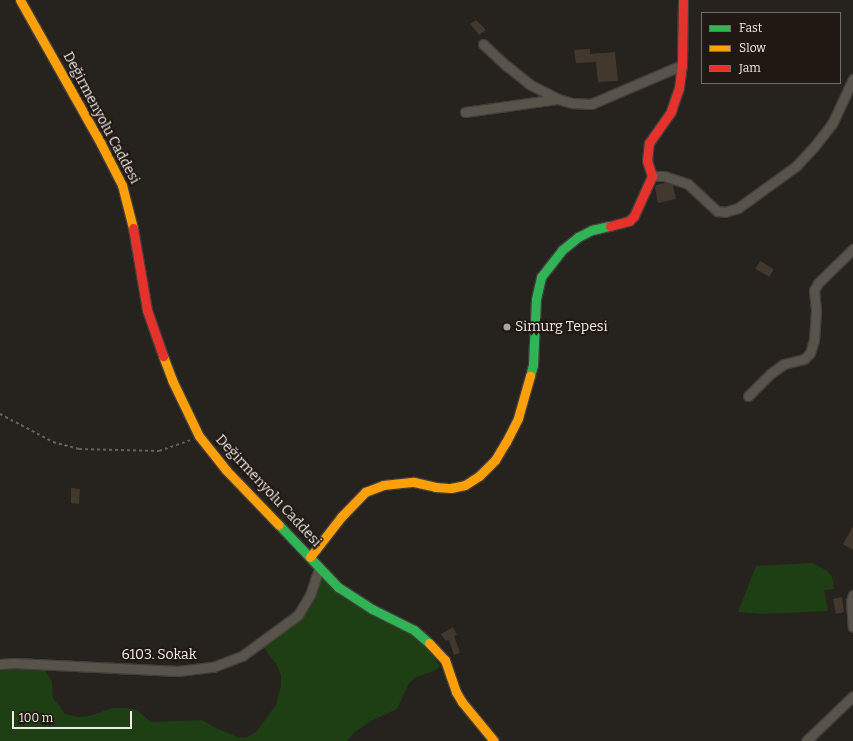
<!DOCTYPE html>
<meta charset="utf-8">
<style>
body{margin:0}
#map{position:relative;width:853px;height:741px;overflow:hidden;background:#26221e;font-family:Bitter,serif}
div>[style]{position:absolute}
.green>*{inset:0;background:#1e3f14}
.building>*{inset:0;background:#43382e;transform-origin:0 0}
.path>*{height:1.5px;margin-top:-0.75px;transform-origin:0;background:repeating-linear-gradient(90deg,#64605a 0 3px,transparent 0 6px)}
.roads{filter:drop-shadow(1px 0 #423e3b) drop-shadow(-1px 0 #423e3b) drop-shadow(0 1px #423e3b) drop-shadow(0 -1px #423e3b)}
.street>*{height:9px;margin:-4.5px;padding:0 4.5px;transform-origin:4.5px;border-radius:4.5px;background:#58544b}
.fast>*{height:9px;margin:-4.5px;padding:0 4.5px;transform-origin:4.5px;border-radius:4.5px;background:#30b455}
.slow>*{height:9px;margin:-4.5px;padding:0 4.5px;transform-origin:4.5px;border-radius:4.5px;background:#ff9f0a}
.jam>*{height:9px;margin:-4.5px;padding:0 4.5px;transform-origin:4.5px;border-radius:4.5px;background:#e5322d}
.dots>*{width:11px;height:11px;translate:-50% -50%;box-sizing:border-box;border:2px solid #201812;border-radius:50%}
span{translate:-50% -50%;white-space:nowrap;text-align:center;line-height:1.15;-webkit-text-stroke:3.5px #201812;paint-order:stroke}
.street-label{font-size:14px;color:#f1ebe8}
.poi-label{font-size:14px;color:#f1ebe8}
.left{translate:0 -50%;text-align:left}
.legend{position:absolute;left:701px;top:12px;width:140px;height:72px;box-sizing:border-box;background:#201812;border:1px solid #746c68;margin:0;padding:5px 7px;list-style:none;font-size:12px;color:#f1ebe8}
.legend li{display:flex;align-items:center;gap:8px;height:20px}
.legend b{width:20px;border:1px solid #746c68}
.scale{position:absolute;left:12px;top:711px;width:120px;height:18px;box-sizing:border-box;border:2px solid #f1ebe8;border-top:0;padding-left:5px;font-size:12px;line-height:14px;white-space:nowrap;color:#f1ebe8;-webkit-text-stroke:3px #201812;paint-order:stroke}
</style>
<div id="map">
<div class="green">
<i style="clip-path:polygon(812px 563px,826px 570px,832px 576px,834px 589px,824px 590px,828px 611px,762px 614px,738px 612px,756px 566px)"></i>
<i style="clip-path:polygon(322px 579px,413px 636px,429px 649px,440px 667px,434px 671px,414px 678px,408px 685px,397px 709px,371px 721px,355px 732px,347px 741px,0 741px,0 670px,16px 668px,44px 669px,52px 681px,53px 698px,65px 714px,79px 717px,89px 716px,113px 708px,126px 708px,137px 710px,151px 722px,202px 720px,214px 727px,237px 737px,246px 738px,257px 731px,268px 716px,276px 705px,281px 686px,281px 676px,278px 667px,263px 646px,305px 614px,312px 605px)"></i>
</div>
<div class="building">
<i style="clip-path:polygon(476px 20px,486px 30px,479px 35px,470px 24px)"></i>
<i style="clip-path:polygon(590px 49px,590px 54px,615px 52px,618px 81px,598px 82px,596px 62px,576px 63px,574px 50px)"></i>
<i style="clip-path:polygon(666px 183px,673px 185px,676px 199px,658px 203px,655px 188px,656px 185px)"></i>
<i style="left:760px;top:261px;width:16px;height:9px;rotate:30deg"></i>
<i style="clip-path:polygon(71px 488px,80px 489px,79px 504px,71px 503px)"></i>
<i style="clip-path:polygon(853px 526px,853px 550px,843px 544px)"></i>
<i style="clip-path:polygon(842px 597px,844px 612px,836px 614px,833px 599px)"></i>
<i style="clip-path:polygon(453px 627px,457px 635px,454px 636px,460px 653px,454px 655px,449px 640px,446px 641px,441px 634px)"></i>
</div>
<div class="path">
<i style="left:0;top:414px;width:60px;rotate:27.8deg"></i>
<i style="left:53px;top:442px;width:27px;rotate:15deg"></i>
<i style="left:79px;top:449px;width:80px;rotate:1.4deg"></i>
<i style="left:159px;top:451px;width:34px;rotate:-19deg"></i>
</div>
<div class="roads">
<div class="street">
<i style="left:483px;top:44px;width:33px;rotate:43deg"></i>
<i style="left:507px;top:66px;width:28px;rotate:39deg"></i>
<i style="left:529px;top:84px;width:33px;rotate:27deg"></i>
<i style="left:465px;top:112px;width:94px;rotate:-8deg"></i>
<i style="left:558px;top:99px;width:15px;rotate:16deg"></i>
<i style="left:572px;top:103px;width:19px;rotate:3deg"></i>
<i style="left:591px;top:104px;width:99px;rotate:-23.2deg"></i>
<i style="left:652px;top:176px;width:12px"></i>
<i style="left:664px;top:176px;width:25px;rotate:18deg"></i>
<i style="left:688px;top:184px;width:40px;rotate:43deg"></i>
<i style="left:717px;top:211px;width:8px;rotate:7deg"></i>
<i style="left:725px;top:212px;width:14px;rotate:-17deg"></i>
<i style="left:738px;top:208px;width:72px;rotate:-35.9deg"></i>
<i style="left:796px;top:166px;width:25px;rotate:-47deg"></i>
<i style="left:813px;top:148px;width:31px;rotate:-52deg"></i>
<i style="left:832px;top:124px;width:50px;rotate:-65deg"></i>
<i style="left:748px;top:396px;width:31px;rotate:-45deg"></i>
<i style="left:770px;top:374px;width:17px;rotate:-36deg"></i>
<i style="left:784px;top:364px;width:21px;rotate:-14deg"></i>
<i style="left:804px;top:359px;width:8px;rotate:-45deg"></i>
<i style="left:810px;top:353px;width:14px;rotate:-73deg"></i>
<i style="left:814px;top:340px;width:30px;rotate:-86deg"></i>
<i style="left:816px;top:310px;width:20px;rotate:-96deg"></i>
<i style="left:814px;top:290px;width:8px;rotate:-60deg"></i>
<i style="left:818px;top:283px;width:49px;rotate:-44.2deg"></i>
<i style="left:853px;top:595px;width:6px;rotate:108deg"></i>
<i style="left:851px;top:601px;width:26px;rotate:86deg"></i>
<i style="left:0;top:664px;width:14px;rotate:-4deg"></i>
<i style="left:14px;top:663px;width:164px;rotate:2.8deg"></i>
<i style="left:178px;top:671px;width:35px;rotate:-7deg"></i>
<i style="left:213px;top:667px;width:31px;rotate:-21deg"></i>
<i style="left:242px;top:656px;width:69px;rotate:-36.2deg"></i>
<i style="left:298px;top:615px;width:23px;rotate:-59deg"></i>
<i style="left:310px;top:595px;width:28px;rotate:-71deg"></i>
<i style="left:806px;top:741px;width:65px;rotate:-43.8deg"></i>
</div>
<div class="fast">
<i style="left:530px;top:376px;width:11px;rotate:-75deg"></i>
<i style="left:533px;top:365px;width:66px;rotate:-87.4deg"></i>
<i style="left:536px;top:299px;width:23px;rotate:-77deg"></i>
<i style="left:541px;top:277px;width:34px;rotate:-52deg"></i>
<i style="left:562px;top:250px;width:21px;rotate:-39deg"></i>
<i style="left:578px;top:237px;width:16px;rotate:-27deg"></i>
<i style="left:592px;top:230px;width:18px;rotate:-13deg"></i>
<i style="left:279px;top:525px;width:86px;rotate:46.4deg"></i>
<i style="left:338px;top:587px;width:40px;rotate:32.9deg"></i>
<i style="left:372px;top:609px;width:47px;rotate:26.6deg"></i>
<i style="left:414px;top:630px;width:20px;rotate:41deg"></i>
</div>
<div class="slow">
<i style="left:20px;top:0;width:165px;rotate:60.6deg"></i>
<i style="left:101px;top:144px;width:46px;rotate:62.9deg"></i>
<i style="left:122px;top:185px;width:44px;rotate:75.7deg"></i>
<i style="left:163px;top:356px;width:26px;rotate:69deg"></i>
<i style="left:172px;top:380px;width:62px;rotate:64.3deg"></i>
<i style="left:199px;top:436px;width:43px;rotate:51.5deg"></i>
<i style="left:226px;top:470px;width:76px;rotate:46.1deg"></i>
<i style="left:310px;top:557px;width:51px;rotate:-52.2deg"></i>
<i style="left:341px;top:517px;width:35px;rotate:-46deg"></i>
<i style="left:365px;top:492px;width:19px;rotate:-21deg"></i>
<i style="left:383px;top:485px;width:31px;rotate:-6deg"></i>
<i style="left:414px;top:482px;width:22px;rotate:13deg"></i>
<i style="left:435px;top:487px;width:16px;rotate:4deg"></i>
<i style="left:451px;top:488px;width:14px;rotate:-12deg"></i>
<i style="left:465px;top:485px;width:17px;rotate:-33deg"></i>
<i style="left:479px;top:476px;width:23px;rotate:-45deg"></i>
<i style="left:495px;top:460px;width:21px;rotate:-59deg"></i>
<i style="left:506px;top:442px;width:27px;rotate:-63deg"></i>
<i style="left:518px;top:418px;width:44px;rotate:-74.1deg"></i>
<i style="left:429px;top:643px;width:23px;rotate:47deg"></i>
<i style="left:445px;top:660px;width:34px;rotate:71deg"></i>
<i style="left:456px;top:692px;width:12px;rotate:59deg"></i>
<i style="left:462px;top:702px;width:50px;rotate:50.6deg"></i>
</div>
<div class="jam">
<i style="left:610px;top:226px;width:20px;rotate:-15deg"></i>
<i style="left:629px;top:221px;width:7px;rotate:-45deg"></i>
<i style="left:634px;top:216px;width:44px;rotate:-65.8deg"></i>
<i style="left:652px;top:176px;width:16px;rotate:-108deg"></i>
<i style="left:647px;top:161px;width:18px;rotate:-84deg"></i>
<i style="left:649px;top:143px;width:39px;rotate:-55deg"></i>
<i style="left:671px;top:111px;width:24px;rotate:-71deg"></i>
<i style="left:679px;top:88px;width:23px;rotate:-83deg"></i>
<i style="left:682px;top:65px;width:65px;rotate:-89.1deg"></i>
<i style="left:133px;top:228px;width:83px;rotate:80.3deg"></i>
<i style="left:147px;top:310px;width:49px;rotate:70.8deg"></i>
</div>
</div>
<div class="dots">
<i style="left:507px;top:327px;background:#aaa5a1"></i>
</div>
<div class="street-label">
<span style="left:101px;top:118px;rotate:62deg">Değirmenyolu Caddesi</span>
<span style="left:268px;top:491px;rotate:47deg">Değirmenyolu Caddesi</span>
<span style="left:159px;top:655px">6103. Sokak</span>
</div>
<div class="poi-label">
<span class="left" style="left:515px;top:327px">Simurg Tepesi</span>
</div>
<ul class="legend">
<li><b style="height:5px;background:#30b455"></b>Fast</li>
<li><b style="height:5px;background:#ff9f0a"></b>Slow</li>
<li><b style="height:5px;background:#e5322d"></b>Jam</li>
</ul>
<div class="scale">100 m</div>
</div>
